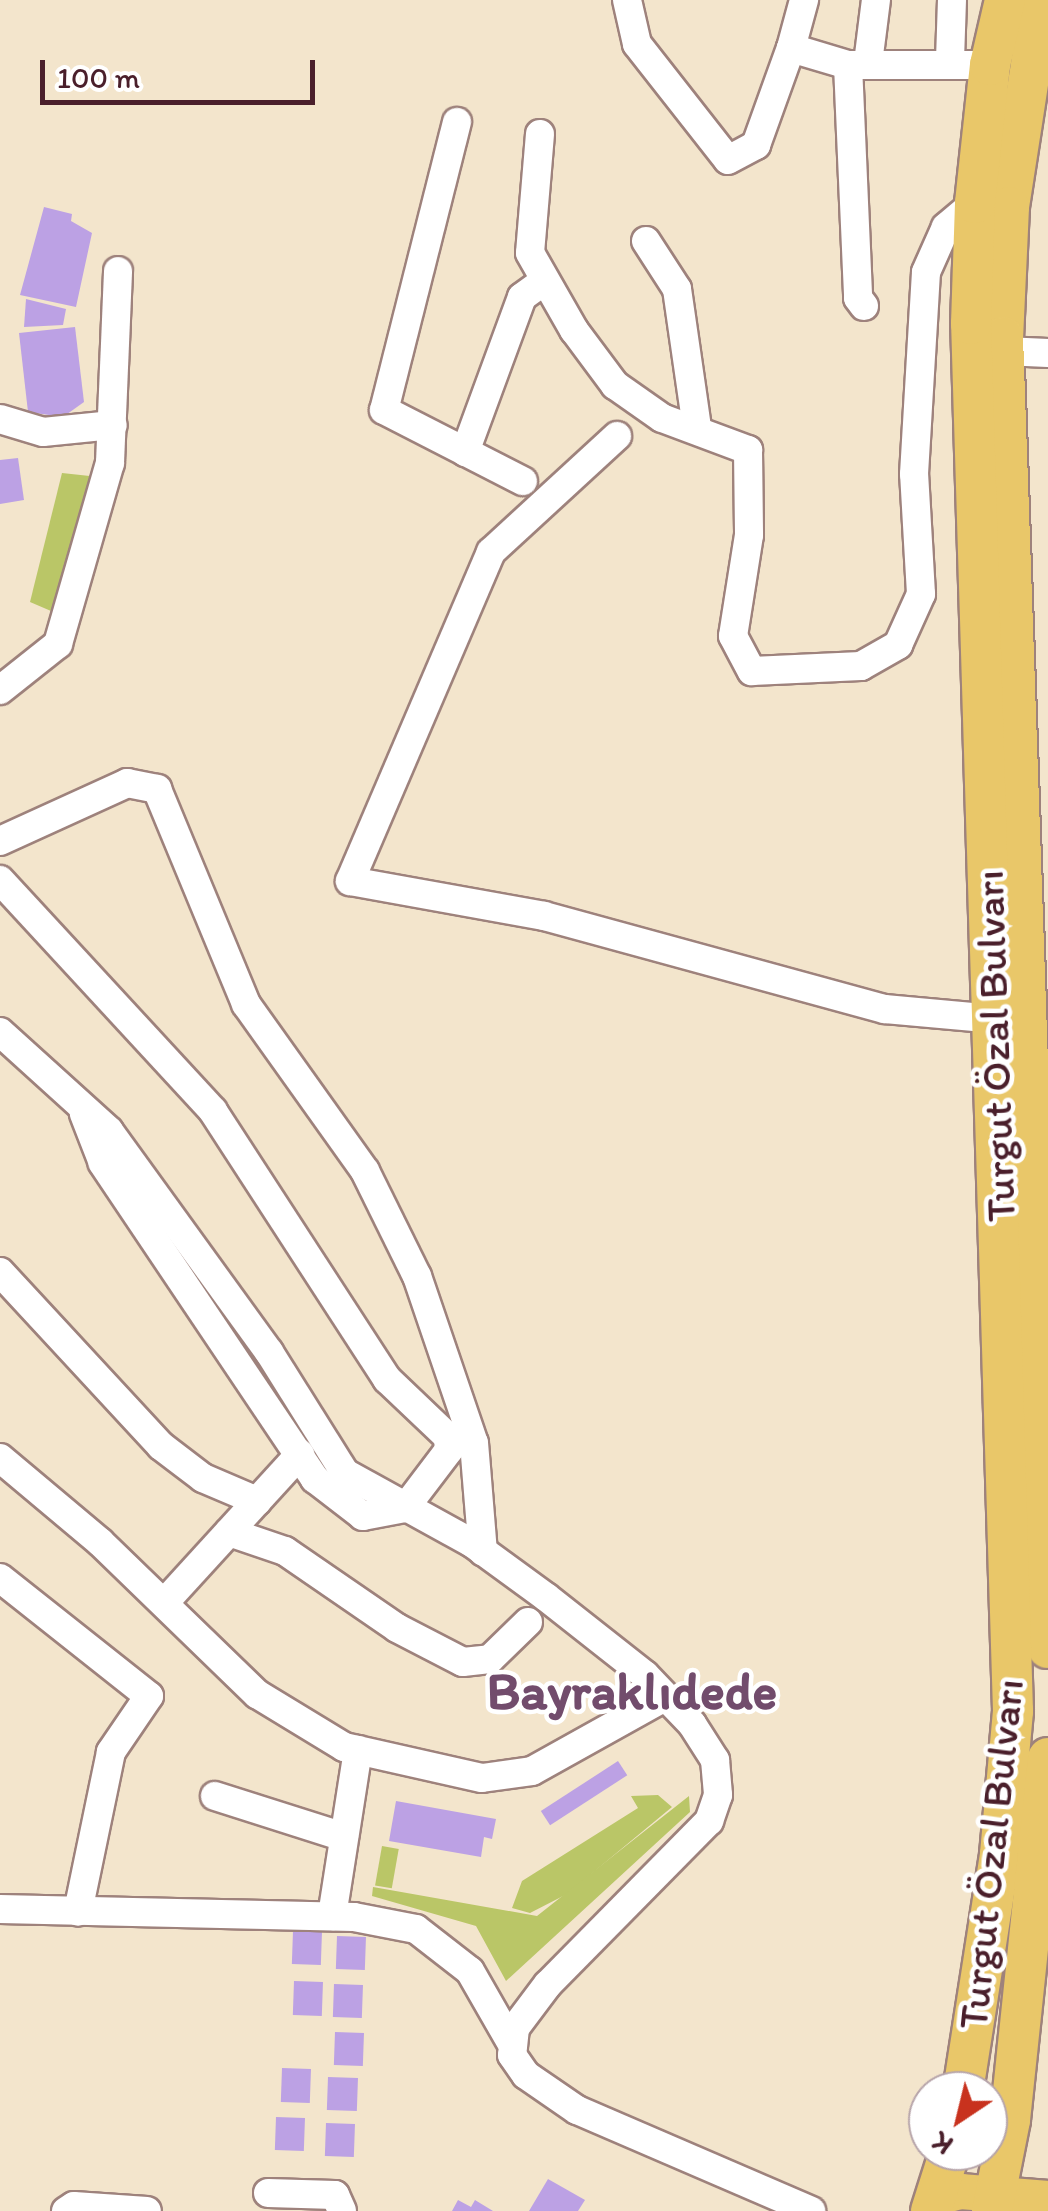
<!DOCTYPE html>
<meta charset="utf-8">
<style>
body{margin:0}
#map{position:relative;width:1048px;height:2211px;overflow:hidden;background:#f3e5cc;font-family:Itim,sans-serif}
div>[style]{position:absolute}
.green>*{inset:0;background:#bac667;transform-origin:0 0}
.building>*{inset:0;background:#bca1e4;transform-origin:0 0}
.roads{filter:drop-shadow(2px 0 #9e827c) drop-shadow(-2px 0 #9e827c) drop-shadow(0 2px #9e827c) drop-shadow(0 -2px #9e827c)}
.minor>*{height:28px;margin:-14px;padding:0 14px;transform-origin:14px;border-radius:14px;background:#fff}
.major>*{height:35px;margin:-17.5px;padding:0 17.5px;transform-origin:17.5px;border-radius:17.5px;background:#e9c769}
.highway>*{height:40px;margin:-20px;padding:0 20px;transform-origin:20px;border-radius:20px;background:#e9c769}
span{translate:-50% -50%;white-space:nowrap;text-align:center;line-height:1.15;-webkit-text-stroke:9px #fff;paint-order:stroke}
.street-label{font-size:42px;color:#4a1f2b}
.district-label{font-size:52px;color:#724c6c;font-weight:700}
.north{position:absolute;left:908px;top:2071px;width:100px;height:100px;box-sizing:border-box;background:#fff;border:2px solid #b7a5aa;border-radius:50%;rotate:215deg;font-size:28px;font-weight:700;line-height:40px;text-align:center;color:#4a1f2b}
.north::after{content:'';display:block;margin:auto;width:35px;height:45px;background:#c8321e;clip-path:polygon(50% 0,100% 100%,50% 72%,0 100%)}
.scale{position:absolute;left:40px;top:60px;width:275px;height:45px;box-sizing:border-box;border:5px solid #4a1f2b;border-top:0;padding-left:12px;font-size:30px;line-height:35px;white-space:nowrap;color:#4a1f2b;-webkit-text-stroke:8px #fff;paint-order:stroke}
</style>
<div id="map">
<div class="green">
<i style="clip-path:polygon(62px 473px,99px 477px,58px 614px,30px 602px)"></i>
<i style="clip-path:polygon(658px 1795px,672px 1807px,567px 1894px,530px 1913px,512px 1908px,522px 1881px,638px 1808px,631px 1796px)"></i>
<i style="clip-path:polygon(689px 1796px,690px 1812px,506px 1981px,476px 1926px,372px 1896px,373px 1887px,537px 1916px)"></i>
<i style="left:382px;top:1846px;width:17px;height:40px;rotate:10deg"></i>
</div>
<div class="building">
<i style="clip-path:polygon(44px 207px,72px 214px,71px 221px,92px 233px,76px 307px,20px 295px)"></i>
<i style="clip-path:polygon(26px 299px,66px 309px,63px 325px,24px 327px)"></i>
<i style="clip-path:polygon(75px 327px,84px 402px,63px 417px,28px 412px,19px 333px)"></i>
<i style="clip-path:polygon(18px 458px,24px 500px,0 504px,0 460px)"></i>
<i style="left:618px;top:1761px;width:17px;height:92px;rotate:57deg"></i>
<i style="clip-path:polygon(396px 1801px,496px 1819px,492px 1839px,484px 1837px,481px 1857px,389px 1841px)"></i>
<i style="left:293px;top:1931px;width:29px;height:33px;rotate:2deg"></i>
<i style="left:337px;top:1936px;width:29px;height:33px;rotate:2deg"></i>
<i style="left:294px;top:1981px;width:29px;height:34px;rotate:2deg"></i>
<i style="left:334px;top:1984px;width:29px;height:33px;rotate:2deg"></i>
<i style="left:335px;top:2032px;width:29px;height:33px;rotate:2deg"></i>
<i style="left:282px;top:2068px;width:29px;height:34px;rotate:2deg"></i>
<i style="left:328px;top:2077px;width:30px;height:33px;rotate:2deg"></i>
<i style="left:276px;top:2117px;width:29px;height:33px;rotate:2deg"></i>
<i style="left:326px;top:2123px;width:29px;height:33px;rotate:2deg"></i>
<i style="clip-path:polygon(548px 2179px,585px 2200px,578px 2211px,529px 2211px)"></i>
<i style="clip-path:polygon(458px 2200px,471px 2207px,475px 2200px,493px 2211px,452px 2211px)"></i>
</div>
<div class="roads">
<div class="minor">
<i style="left:627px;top:0;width:45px;rotate:77.2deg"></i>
<i style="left:637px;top:44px;width:147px;rotate:51.9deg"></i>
<i style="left:728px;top:160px;width:32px;rotate:-28deg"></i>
<i style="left:756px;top:145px;width:103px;rotate:-70.2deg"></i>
<i style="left:791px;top:48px;width:59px;rotate:16.6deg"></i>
<i style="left:848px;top:65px;width:142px"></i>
<i style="left:791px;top:48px;width:50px;rotate:-74.8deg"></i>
<i style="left:950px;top:60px;width:60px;rotate:-88.1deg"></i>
<i style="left:868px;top:63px;width:64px;rotate:-82.8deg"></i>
<i style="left:848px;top:65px;width:233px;rotate:87.5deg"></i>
<i style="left:858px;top:298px;width:10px;rotate:53deg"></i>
<i style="left:457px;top:122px;width:297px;rotate:104.2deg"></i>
<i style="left:384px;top:410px;width:156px;rotate:27.1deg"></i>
<i style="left:540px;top:134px;width:119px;rotate:94.8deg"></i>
<i style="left:530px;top:253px;width:89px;rotate:60.3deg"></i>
<i style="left:574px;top:330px;width:69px;rotate:53.3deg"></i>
<i style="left:615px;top:385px;width:57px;rotate:35.1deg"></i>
<i style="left:662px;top:418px;width:92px;rotate:20.4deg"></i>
<i style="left:748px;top:450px;width:85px;rotate:89.3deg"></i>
<i style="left:749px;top:535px;width:102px;rotate:99deg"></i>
<i style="left:733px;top:636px;width:40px;rotate:62deg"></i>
<i style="left:752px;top:671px;width:109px;rotate:-2.6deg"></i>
<i style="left:861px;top:666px;width:43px;rotate:-29.6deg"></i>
<i style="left:898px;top:645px;width:56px;rotate:-65.7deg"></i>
<i style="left:921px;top:594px;width:120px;rotate:-93.3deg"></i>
<i style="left:914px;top:474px;width:202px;rotate:-86.6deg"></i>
<i style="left:926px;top:272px;width:49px;rotate:-66deg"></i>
<i style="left:946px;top:227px;width:38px;rotate:-40deg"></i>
<i style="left:646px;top:241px;width:57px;rotate:57.1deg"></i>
<i style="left:677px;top:289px;width:140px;rotate:81.8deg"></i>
<i style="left:1004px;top:351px;width:44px;rotate:2.6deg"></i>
<i style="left:0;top:419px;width:45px;rotate:16.8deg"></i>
<i style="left:43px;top:432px;width:70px;rotate:-5.7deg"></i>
<i style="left:617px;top:436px;width:171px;rotate:137.4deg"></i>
<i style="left:491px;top:552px;width:358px;rotate:113.2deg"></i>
<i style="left:350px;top:881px;width:197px;rotate:10.2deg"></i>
<i style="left:544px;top:916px;width:353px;rotate:15.3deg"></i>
<i style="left:885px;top:1009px;width:109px;rotate:5.2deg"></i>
<i style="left:465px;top:452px;width:165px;rotate:-69.8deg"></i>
<i style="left:522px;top:297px;width:26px;rotate:-36deg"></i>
<i style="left:0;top:690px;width:74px;rotate:-38.4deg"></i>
<i style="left:58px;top:644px;width:188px;rotate:-74deg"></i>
<i style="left:110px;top:463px;width:192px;rotate:-87.6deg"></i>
<i style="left:0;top:841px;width:140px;rotate:-24.5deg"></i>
<i style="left:127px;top:783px;width:31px;rotate:11deg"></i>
<i style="left:157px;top:789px;width:233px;rotate:67.5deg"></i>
<i style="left:246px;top:1004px;width:205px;rotate:54.5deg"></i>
<i style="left:365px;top:1171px;width:117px;rotate:63.7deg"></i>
<i style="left:417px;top:1276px;width:176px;rotate:71.2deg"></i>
<i style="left:474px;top:1443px;width:109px;rotate:85.3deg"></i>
<i style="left:0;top:880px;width:314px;rotate:47.3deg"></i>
<i style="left:213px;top:1111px;width:320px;rotate:57deg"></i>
<i style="left:387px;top:1379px;width:84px;rotate:43.6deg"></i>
<i style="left:448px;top:1437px;width:13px;rotate:86deg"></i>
<i style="left:449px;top:1450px;width:73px;rotate:127.2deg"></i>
<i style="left:405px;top:1508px;width:43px;rotate:169.2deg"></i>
<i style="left:363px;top:1516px;width:61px;rotate:-142.4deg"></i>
<i style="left:315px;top:1479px;width:381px;rotate:-123.9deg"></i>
<i style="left:103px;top:1163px;width:53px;rotate:-111.2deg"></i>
<i style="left:0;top:1032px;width:147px;rotate:42.2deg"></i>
<i style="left:109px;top:1131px;width:273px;rotate:54.1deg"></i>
<i style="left:269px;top:1352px;width:143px;rotate:57.9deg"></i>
<i style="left:345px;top:1473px;width:145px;rotate:28.9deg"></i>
<i style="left:472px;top:1543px;width:92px;rotate:36.1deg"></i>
<i style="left:546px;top:1597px;width:126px;rotate:38.2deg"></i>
<i style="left:645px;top:1675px;width:68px;rotate:46.2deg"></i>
<i style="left:692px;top:1724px;width:43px;rotate:57.4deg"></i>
<i style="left:715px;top:1760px;width:35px;rotate:85deg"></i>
<i style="left:718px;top:1795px;width:28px;rotate:109deg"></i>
<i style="left:709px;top:1821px;width:229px;rotate:134.6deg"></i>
<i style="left:548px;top:1984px;width:55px;rotate:126.9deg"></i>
<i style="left:515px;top:2028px;width:27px;rotate:96deg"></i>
<i style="left:512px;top:2055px;width:24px;rotate:55deg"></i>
<i style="left:526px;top:2075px;width:62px;rotate:34.5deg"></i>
<i style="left:577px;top:2110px;width:255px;rotate:23.3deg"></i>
<i style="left:0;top:1272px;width:237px;rotate:47.2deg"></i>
<i style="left:161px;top:1446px;width:53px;rotate:37.3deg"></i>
<i style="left:203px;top:1478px;width:59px;rotate:23.1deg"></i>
<i style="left:0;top:1458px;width:131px;rotate:40deg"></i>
<i style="left:100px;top:1542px;width:219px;rotate:44.1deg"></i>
<i style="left:257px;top:1694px;width:102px;rotate:31.3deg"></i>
<i style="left:344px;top:1747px;width:141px;rotate:12.7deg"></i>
<i style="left:482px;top:1778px;width:50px;rotate:-8deg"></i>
<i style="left:532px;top:1771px;width:152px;rotate:-29.1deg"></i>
<i style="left:229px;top:1532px;width:59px;rotate:18.7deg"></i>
<i style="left:285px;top:1551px;width:136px;rotate:34.5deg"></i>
<i style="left:397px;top:1628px;width:74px;rotate:27.3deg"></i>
<i style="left:463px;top:1662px;width:27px;rotate:-6deg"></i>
<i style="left:490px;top:1659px;width:53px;rotate:-44.2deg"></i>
<i style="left:0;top:1578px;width:190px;rotate:38.4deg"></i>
<i style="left:149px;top:1696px;width:68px;rotate:124.2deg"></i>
<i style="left:111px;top:1752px;width:163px;rotate:101.7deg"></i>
<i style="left:164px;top:1603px;width:202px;rotate:-47.6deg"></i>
<i style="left:215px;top:1796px;width:135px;rotate:17.6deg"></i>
<i style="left:0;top:1909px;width:354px;rotate:1.3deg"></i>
<i style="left:354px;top:1917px;width:63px;rotate:11deg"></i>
<i style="left:416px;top:1929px;width:68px;rotate:37.9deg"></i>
<i style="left:470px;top:1971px;width:86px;rotate:60.2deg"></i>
<i style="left:332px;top:1916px;width:168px;rotate:-81.1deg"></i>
<i style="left:268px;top:2193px;width:67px;rotate:1.7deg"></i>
<i style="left:335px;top:2195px;width:17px;rotate:66deg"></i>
<i style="left:66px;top:2211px;width:9px;rotate:-32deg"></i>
<i style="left:74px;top:2206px;width:73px;rotate:3.9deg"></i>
</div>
<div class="major">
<i style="left:937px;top:2197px;width:24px;rotate:-15deg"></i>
<i style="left:960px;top:2191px;width:88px;rotate:4.5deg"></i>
</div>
<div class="highway">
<i style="left:1041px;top:0;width:209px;rotate:98.8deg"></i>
<i style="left:1009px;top:207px;width:130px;rotate:92.6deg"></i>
<i style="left:1003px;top:337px;width:1312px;rotate:88.03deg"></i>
<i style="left:963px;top:2091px;width:240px;rotate:-81.1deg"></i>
<i style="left:1000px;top:1854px;width:144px;rotate:-84.8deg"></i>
<i style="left:1013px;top:1711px;width:1388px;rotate:-91.73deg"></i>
<i style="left:971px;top:324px;width:121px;rotate:-88.1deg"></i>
<i style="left:975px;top:203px;width:139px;rotate:-83.8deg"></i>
<i style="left:990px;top:65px;width:67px;rotate:-77deg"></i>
<i style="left:931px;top:2211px;width:63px;rotate:-72.4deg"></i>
<i style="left:992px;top:2211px;width:93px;rotate:-78.8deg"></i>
<i style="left:1010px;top:2120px;width:364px;rotate:-84deg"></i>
</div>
</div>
<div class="street-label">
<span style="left:995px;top:1046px;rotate:-92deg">Turgut Özal Bulvarı</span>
<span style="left:991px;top:1854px;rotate:-84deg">Turgut Özal Bulvarı</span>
</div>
<div class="district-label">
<span style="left:632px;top:1692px">Bayraklıdede</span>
</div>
<div class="north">K</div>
<div class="scale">100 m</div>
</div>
